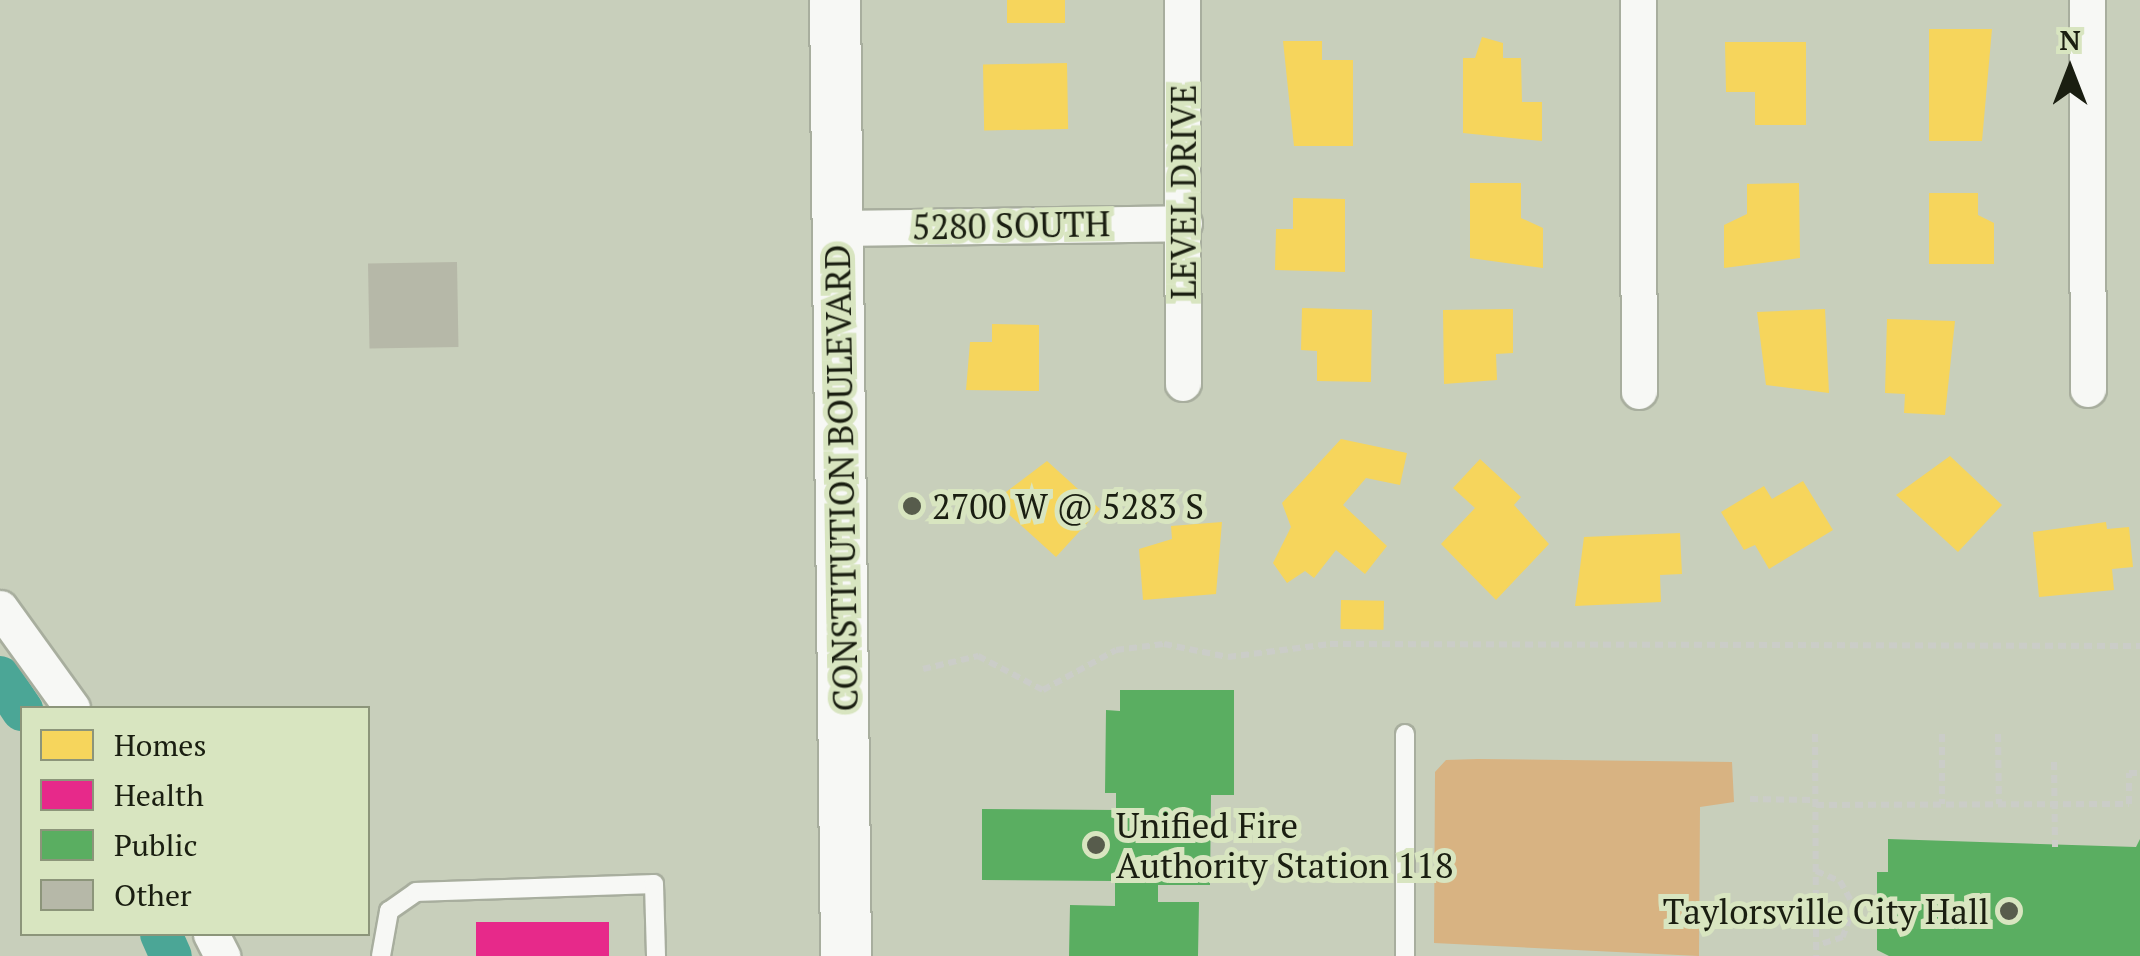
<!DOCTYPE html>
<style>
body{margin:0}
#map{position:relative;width:2140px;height:956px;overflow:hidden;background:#c8cfbb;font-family:"PT Serif",serif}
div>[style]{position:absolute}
.green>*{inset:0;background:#d8b382}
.homes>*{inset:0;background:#f6d55c;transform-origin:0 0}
.health>*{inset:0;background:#e7298a;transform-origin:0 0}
.public>*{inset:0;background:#5aae61}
.canal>*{height:42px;margin:-21px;padding:0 21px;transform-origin:21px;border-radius:21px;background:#4ba696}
.building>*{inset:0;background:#b6b8a8;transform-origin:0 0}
.path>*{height:6px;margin-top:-3px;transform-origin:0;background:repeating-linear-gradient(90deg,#cbcdc8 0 8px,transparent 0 13px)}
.roads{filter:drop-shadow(2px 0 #a8ae9e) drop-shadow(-2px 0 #a8ae9e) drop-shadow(0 2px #a8ae9e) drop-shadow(0 -2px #a8ae9e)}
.lane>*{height:18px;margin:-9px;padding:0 9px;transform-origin:9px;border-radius:9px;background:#f7f8f5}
.street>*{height:35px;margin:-17.5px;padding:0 17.5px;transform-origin:17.5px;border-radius:17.5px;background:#f7f8f5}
.secondary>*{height:50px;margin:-25px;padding:0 25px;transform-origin:25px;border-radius:25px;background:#f7f8f5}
.dots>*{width:28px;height:28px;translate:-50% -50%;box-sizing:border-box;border:5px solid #d8e5c0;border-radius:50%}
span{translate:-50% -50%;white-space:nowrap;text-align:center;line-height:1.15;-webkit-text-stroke:10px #d8e5c0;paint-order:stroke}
.street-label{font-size:35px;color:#1a1e11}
.poi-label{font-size:35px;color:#1a1e11}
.left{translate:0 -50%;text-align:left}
.right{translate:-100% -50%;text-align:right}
.legend{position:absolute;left:20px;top:706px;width:350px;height:230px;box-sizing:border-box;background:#d8e5c0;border:2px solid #8c957a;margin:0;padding:12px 18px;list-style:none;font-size:30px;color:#1a1e11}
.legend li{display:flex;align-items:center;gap:20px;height:50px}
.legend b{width:50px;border:2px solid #8c957a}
.north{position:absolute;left:2020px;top:20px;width:100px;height:100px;-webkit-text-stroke:8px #d8e5c0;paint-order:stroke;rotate:0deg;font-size:28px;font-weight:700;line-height:40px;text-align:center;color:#1a1e11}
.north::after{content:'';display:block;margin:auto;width:35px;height:45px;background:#1a1e11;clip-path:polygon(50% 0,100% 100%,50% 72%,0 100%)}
</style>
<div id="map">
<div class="green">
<i style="clip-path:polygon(1478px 759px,1732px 762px,1734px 802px,1700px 807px,1699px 956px,1434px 943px,1435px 772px,1446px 760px)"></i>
</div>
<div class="homes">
<i style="left:1007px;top:0;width:58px;height:23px"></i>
<i style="clip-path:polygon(1929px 29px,1992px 29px,1982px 141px,1929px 141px)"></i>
<i style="clip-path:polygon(1482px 37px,1503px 43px,1503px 58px,1521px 58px,1522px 102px,1542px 102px,1542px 141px,1463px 133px,1463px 58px,1475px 58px)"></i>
<i style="clip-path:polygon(1283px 41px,1322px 41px,1322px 60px,1353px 60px,1353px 146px,1294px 146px)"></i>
<i style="clip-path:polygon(1725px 42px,1806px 42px,1806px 125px,1755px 125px,1755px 92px,1726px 92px)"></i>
<i style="left:1067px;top:63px;width:66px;height:84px;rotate:89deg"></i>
<i style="clip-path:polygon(1470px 183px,1521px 183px,1521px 218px,1543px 228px,1543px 268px,1470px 258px)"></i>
<i style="clip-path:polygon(1799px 183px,1800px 258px,1724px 268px,1724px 225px,1747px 214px,1747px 184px)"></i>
<i style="clip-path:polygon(1929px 193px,1978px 193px,1978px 215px,1994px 223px,1994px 264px,1929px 264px)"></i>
<i style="clip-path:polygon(1293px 198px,1345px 199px,1345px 272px,1275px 270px,1276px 229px,1293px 229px)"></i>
<i style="clip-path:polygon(1302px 308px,1372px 310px,1371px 382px,1317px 381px,1317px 351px,1301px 350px)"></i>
<i style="clip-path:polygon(1513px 309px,1513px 353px,1496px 354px,1497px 380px,1444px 384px,1443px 310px)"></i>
<i style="clip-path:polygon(1825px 309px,1829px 393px,1766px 385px,1757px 312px)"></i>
<i style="clip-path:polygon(1887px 319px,1955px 321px,1945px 415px,1904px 413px,1905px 394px,1885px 393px)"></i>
<i style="clip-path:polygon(992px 324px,1039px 325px,1039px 391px,966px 390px,970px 342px,992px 342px)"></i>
<i style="clip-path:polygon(1341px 439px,1407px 453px,1400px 485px,1366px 478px,1343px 505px,1387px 546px,1365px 574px,1336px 550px,1314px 578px,1305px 571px,1287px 583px,1273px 563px,1291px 527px,1282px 503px)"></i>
<i style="clip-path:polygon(1950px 456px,2002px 505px,1958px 552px,1896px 495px)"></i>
<i style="clip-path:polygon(1480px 459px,1521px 497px,1514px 505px,1549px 544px,1496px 600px,1441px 544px,1475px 508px,1453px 488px)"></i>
<i style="clip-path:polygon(1047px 461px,1100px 509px,1056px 557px,994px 501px)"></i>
<i style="clip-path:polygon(1803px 481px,1833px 530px,1769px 569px,1755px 545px,1744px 550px,1721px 512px,1764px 486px,1772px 499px)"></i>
<i style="clip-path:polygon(1222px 522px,1216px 594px,1143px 600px,1139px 549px,1172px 539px,1171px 526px)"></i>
<i style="clip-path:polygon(2106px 522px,2107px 529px,2129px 527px,2133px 567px,2112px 569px,2114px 590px,2039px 597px,2033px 532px)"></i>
<i style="clip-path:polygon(1680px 533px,1682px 574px,1660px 575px,1661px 602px,1575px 606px,1584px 537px)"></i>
<i style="left:1341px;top:600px;width:43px;height:29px;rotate:1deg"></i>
</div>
<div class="health">
<i style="left:476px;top:922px;width:133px;height:34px"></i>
</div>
<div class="public">
<i style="clip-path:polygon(1120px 690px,1234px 690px,1234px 795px,1211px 795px,1210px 885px,1158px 885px,1158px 902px,1199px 902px,1198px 956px,1069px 956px,1070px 905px,1115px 906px,1115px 881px,982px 880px,982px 809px,1116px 810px,1116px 793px,1105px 793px,1106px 710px,1120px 711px)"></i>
<i style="clip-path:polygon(1888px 839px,2136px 847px,2140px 839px,2140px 956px,1889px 956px,1877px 950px,1877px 872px,1888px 872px)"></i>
</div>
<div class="canal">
<i style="left:0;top:677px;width:40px;rotate:56deg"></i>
<i style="left:161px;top:934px;width:24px;rotate:66deg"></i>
</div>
<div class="building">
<i style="left:457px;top:262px;width:85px;height:89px;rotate:89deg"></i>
</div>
<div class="path">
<i style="left:923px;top:669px;width:57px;rotate:-13.3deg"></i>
<i style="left:978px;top:656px;width:73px;rotate:27.6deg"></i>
<i style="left:1043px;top:690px;width:83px;rotate:-28.7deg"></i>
<i style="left:1116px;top:650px;width:48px;rotate:-7.1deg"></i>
<i style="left:1164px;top:644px;width:65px;rotate:11.5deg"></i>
<i style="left:1228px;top:657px;width:103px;rotate:-7.3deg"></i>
<i style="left:1330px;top:644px;width:810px;rotate:0.14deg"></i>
<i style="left:1815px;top:734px;width:222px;rotate:89.7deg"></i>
<i style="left:1942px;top:734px;width:70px;rotate:90deg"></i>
<i style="left:1998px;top:734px;width:70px;rotate:89.2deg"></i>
<i style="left:2054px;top:762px;width:85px;rotate:89.3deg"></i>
<i style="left:1750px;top:799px;width:65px;rotate:0.9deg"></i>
<i style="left:1816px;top:805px;width:313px;rotate:-0.2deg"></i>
<i style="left:2129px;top:804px;width:31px;rotate:-90deg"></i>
<i style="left:2129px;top:773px;width:11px"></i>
<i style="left:1816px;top:871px;width:26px;rotate:23deg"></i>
<i style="left:1840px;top:881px;width:29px;rotate:61deg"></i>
<i style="left:1854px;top:906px;width:33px;rotate:110deg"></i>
<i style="left:1843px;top:937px;width:28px;rotate:162deg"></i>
<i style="left:1751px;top:911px;width:65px;rotate:1.8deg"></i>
</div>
<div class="roads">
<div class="lane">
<i style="left:381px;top:956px;width:46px;rotate:-79.9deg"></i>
<i style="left:389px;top:911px;width:33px;rotate:-35deg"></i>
<i style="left:416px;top:892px;width:238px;rotate:-1.9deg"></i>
<i style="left:654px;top:884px;width:72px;rotate:88.4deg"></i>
<i style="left:1405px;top:956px;width:222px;rotate:-90deg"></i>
</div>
<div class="street">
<i style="left:1182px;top:0;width:383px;rotate:89.9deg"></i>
<i style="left:1638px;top:0;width:391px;rotate:89.9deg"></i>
<i style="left:2087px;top:0;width:389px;rotate:89.9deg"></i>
<i style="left:838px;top:228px;width:346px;rotate:-0.8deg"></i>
<i style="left:0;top:608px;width:123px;rotate:54.2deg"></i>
<i style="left:211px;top:934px;width:25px;rotate:63deg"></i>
</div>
<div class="secondary">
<i style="left:835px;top:0;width:956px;rotate:89.34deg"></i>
</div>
</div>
<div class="dots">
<i style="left:912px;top:506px;background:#575c4c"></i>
<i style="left:1096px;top:845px;background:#575c4c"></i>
<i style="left:2009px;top:911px;background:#575c4c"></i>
</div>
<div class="street-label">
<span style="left:1183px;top:192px;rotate:-90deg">LEVEL DRIVE</span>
<span style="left:1011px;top:225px;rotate:-1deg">5280 SOUTH</span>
<span style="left:841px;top:478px;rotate:-91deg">CONSTITUTION BOULEVARD</span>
</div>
<div class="poi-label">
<span class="left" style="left:932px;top:506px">2700 W @ 5283 S</span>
<span class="left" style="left:1116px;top:845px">Unified Fire<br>Authority Station 118</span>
<span class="right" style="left:1989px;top:911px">Taylorsville City Hall</span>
</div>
<ul class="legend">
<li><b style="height:28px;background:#f6d55c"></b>Homes</li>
<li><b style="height:28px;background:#e7298a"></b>Health</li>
<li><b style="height:28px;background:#5aae61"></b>Public</li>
<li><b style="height:28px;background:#b6b8a8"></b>Other</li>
</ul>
<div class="north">N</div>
</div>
